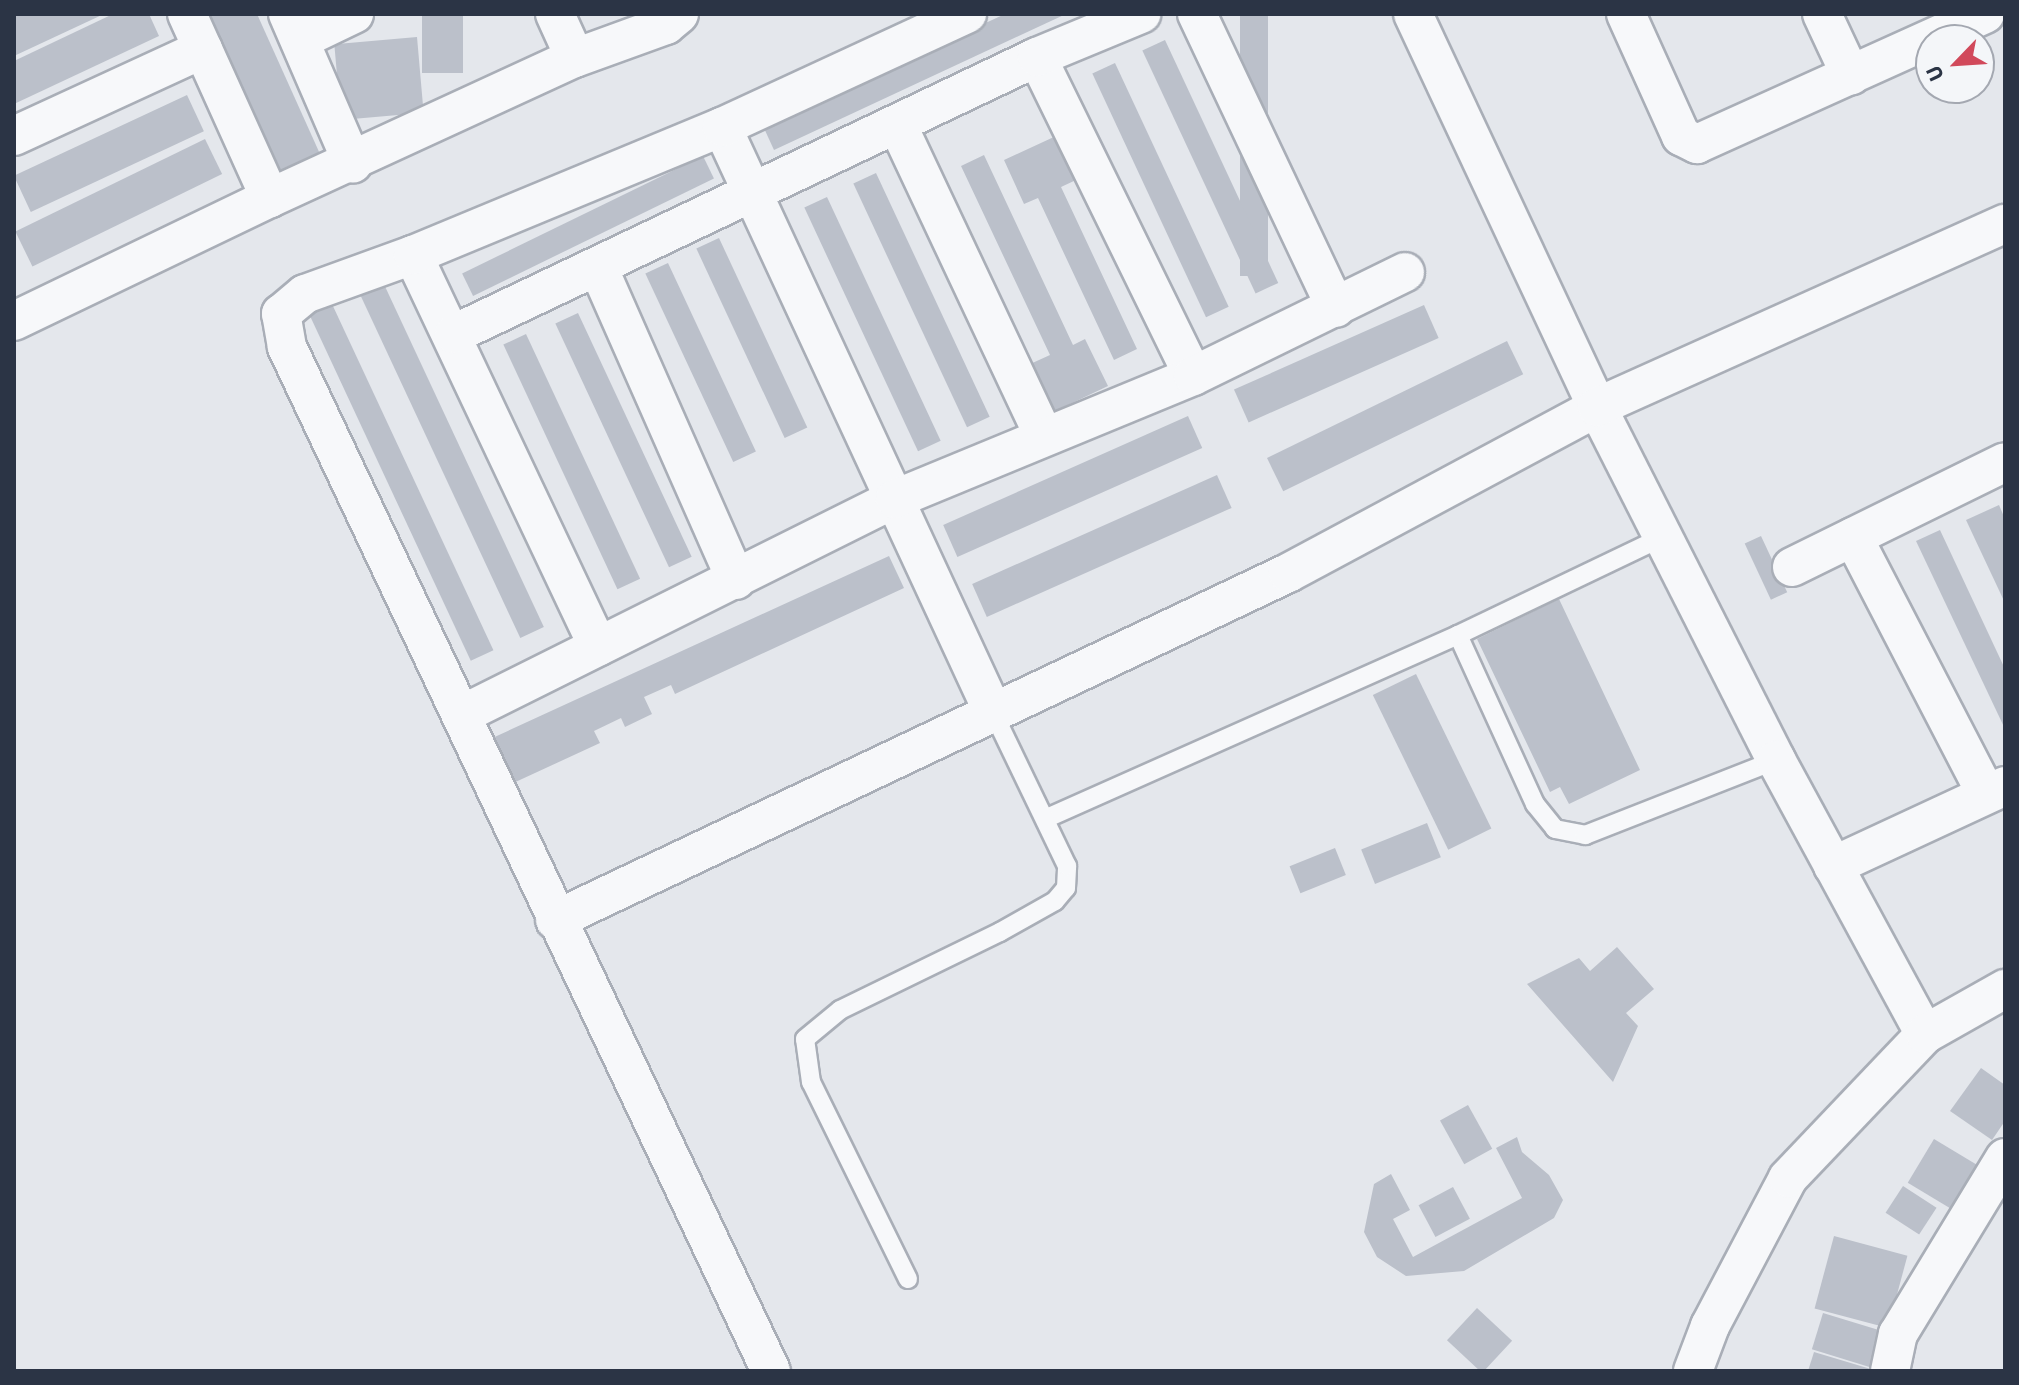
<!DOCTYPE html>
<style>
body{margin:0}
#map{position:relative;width:2019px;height:1385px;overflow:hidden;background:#e4e7ec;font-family:"Source Sans 3",sans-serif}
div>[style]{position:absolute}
.building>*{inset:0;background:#bbc0ca;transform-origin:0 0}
.roads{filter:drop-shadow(2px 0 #a9aeb7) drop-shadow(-2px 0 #a9aeb7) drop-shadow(0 2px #a9aeb7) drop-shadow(0 -2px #a9aeb7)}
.lane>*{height:18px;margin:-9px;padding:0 9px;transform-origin:9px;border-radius:9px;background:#f7f8fa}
.street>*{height:38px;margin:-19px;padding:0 19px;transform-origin:19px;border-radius:19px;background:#f7f8fa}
span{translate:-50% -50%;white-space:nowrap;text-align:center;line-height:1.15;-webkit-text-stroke:6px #f4f6f9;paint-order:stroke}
.frame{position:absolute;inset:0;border:16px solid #2b3445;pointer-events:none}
.north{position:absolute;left:1915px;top:24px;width:80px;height:80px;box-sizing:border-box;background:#f4f6f9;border:2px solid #a4a8b1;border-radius:50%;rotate:245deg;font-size:22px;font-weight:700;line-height:32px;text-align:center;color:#2b3445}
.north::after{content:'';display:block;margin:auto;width:28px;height:36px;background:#d1495b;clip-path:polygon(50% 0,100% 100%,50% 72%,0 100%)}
</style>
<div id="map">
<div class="building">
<i style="clip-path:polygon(14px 14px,104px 14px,14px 56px)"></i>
<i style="clip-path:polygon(113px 14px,149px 14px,159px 36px,14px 104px,14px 61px)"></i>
<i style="clip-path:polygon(197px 14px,257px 14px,320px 154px,271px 175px)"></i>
<i style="left:422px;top:14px;width:41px;height:59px"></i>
<i style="clip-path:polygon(1005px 14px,1066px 14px,774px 150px,763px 126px)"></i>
<i style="left:1240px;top:14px;width:28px;height:262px"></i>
<i style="left:417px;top:37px;width:76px;height:83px;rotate:85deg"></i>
<i style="left:1165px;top:40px;width:268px;height:25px;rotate:65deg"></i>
<i style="left:1115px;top:63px;width:269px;height:25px;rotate:65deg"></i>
<i style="left:187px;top:95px;width:40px;height:191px;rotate:65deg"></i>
<i style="clip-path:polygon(1056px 136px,1076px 180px,1061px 187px,1137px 349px,1114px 360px,1038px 198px,1024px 204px,1004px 160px)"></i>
<i style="left:205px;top:139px;width:39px;height:211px;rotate:64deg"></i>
<i style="clip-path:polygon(984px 155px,1073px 345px,1085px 339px,1108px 386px,1051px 413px,1028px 365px,1050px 355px,961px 166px)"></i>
<i style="left:703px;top:156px;width:25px;height:268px;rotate:64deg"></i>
<i style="left:876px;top:173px;width:269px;height:25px;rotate:65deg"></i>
<i style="left:827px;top:197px;width:269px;height:25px;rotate:65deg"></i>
<i style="left:719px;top:238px;width:209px;height:25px;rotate:65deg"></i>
<i style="left:668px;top:263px;width:208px;height:25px;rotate:65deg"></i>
<i style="left:382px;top:280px;width:383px;height:26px;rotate:65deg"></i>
<i style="left:332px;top:304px;width:382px;height:25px;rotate:65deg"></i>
<i style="left:1424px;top:305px;width:36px;height:208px;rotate:66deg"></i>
<i style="left:578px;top:313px;width:269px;height:25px;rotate:65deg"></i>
<i style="left:526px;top:334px;width:270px;height:25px;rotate:65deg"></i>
<i style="left:1507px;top:341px;width:37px;height:267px;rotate:64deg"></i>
<i style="left:1188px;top:416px;width:35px;height:268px;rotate:66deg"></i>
<i style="left:1217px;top:475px;width:36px;height:268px;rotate:66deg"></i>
<i style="clip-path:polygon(1999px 505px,2005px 519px,2005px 603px,1966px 520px)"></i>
<i style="clip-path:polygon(1940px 530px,2005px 669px,2005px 729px,1916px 541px)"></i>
<i style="left:1761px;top:536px;width:62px;height:18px;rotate:65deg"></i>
<i style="clip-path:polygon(889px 556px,904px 588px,675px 694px,671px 685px,644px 697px,652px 714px,625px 727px,621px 718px,594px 731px,600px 743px,509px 785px,488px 740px)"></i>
<i style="clip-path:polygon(1559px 599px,1640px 770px,1569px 804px,1560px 787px,1550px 792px,1477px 639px)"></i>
<i style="left:1416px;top:674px;width:172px;height:48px;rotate:64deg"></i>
<i style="left:1427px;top:823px;width:37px;height:71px;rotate:68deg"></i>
<i style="left:1335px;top:848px;width:29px;height:49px;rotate:68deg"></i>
<i style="clip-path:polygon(1617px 947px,1654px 989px,1626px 1013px,1638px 1026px,1613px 1082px,1527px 984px,1579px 958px,1590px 971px)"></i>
<i style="clip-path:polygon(1981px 1068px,2005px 1085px,2005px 1121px,1992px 1140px,1950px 1111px)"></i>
<i style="left:1468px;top:1105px;width:50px;height:32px;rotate:61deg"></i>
<i style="clip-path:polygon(1517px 1137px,1522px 1152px,1549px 1175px,1563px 1200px,1554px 1218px,1464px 1271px,1406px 1276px,1377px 1257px,1364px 1232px,1374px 1184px,1391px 1174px,1410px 1210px,1393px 1219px,1413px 1257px,1522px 1198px,1496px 1148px)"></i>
<i style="left:1934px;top:1139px;width:65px;height:51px;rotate:31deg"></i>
<i style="left:1903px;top:1186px;width:40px;height:32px;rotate:33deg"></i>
<i style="left:1453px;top:1187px;width:36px;height:39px;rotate:62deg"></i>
<i style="left:1834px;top:1236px;width:76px;height:75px;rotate:15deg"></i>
<i style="left:1477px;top:1308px;width:48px;height:44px;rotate:43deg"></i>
<i style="left:1823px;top:1313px;width:72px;height:38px;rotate:17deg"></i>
<i style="clip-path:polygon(1814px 1352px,1874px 1370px,1874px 1371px,1808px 1371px)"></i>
</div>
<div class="roads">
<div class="lane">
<i style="left:1458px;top:635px;width:186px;rotate:65.5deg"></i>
<i style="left:1535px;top:804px;width:32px;rotate:51deg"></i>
<i style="left:1555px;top:829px;width:31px;rotate:11deg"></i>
<i style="left:1585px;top:835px;width:205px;rotate:-21.4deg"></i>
<i style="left:1047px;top:818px;width:450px;rotate:-24deg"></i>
<i style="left:1458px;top:635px;width:227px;rotate:-25.6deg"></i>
<i style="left:908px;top:1279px;width:220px;rotate:-116.2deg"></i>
<i style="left:811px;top:1082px;width:43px;rotate:-97.9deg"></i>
<i style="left:805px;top:1039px;width:45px;rotate:-39.6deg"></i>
<i style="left:840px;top:1010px;width:178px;rotate:-26deg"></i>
<i style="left:1000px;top:932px;width:63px;rotate:-29.4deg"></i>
<i style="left:1055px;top:901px;width:17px;rotate:-50deg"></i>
<i style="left:1066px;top:888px;width:22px;rotate:-87deg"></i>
<i style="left:1067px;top:866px;width:169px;rotate:-115.7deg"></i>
</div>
<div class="street">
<i style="left:187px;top:14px;width:202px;rotate:65.7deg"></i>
<i style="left:288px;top:14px;width:163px;rotate:66.6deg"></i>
<i style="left:555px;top:14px;width:48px;rotate:65.6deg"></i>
<i style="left:1197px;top:14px;width:325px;rotate:64.7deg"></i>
<i style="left:1413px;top:14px;width:434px;rotate:64.9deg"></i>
<i style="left:1597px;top:407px;width:396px;rotate:63.1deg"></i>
<i style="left:1776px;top:760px;width:312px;rotate:61.5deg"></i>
<i style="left:1626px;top:14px;width:134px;rotate:65.7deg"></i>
<i style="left:1681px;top:136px;width:18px;rotate:27deg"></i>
<i style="left:1697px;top:144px;width:316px;rotate:-24.3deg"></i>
<i style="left:1822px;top:14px;width:68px;rotate:64.9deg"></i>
<i style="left:300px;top:40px;width:60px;rotate:-25.7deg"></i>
<i style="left:1037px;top:57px;width:355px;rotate:63.9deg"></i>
<i style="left:898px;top:126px;width:343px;rotate:64.8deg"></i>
<i style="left:722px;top:127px;width:647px;rotate:65.14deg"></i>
<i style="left:14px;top:136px;width:208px;rotate:-24.7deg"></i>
<i style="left:413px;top:255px;width:433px;rotate:64.7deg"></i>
<i style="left:598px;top:267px;width:342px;rotate:66.2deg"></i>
<i style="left:14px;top:321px;width:284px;rotate:-25.7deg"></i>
<i style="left:270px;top:198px;width:336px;rotate:-24.7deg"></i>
<i style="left:575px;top:58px;width:97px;rotate:-19.9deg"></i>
<i style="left:666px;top:25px;width:17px;rotate:-40deg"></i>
<i style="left:454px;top:334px;width:645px;rotate:-25.41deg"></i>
<i style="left:1037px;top:57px;width:113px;rotate:-22.5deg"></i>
<i style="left:1853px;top:537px;width:289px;rotate:62.6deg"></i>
<i style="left:1792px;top:567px;width:237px;rotate:-26.2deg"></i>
<i style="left:461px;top:715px;width:485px;rotate:-26.5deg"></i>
<i style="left:895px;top:499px;width:322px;rotate:-22.4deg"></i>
<i style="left:1193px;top:376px;width:236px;rotate:-26.1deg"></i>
<i style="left:1833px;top:866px;width:190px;rotate:-24.9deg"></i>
<i style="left:555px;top:920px;width:811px;rotate:-25.33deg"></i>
<i style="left:1288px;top:573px;width:351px;rotate:-28.2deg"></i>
<i style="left:1597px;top:407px;width:447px;rotate:-24.2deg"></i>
<i style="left:771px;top:1371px;width:1133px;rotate:-115.3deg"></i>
<i style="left:287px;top:347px;width:34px;rotate:-100deg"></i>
<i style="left:281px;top:314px;width:31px;rotate:-40deg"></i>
<i style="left:305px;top:294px;width:115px;rotate:-19.9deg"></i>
<i style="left:413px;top:255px;width:334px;rotate:-22.5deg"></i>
<i style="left:722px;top:127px;width:270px;rotate:-24.8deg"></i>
<i style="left:1693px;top:1371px;width:48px;rotate:-69.3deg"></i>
<i style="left:1710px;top:1326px;width:167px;rotate:-62.2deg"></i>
<i style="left:1788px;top:1178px;width:199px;rotate:-46.4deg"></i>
<i style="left:1925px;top:1034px;width:92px;rotate:-29.4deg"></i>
<i style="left:1890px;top:1371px;width:38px;rotate:-78deg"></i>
<i style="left:1898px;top:1334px;width:206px;rotate:-58.7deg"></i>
</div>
</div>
<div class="frame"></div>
<div class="north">U</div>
</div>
